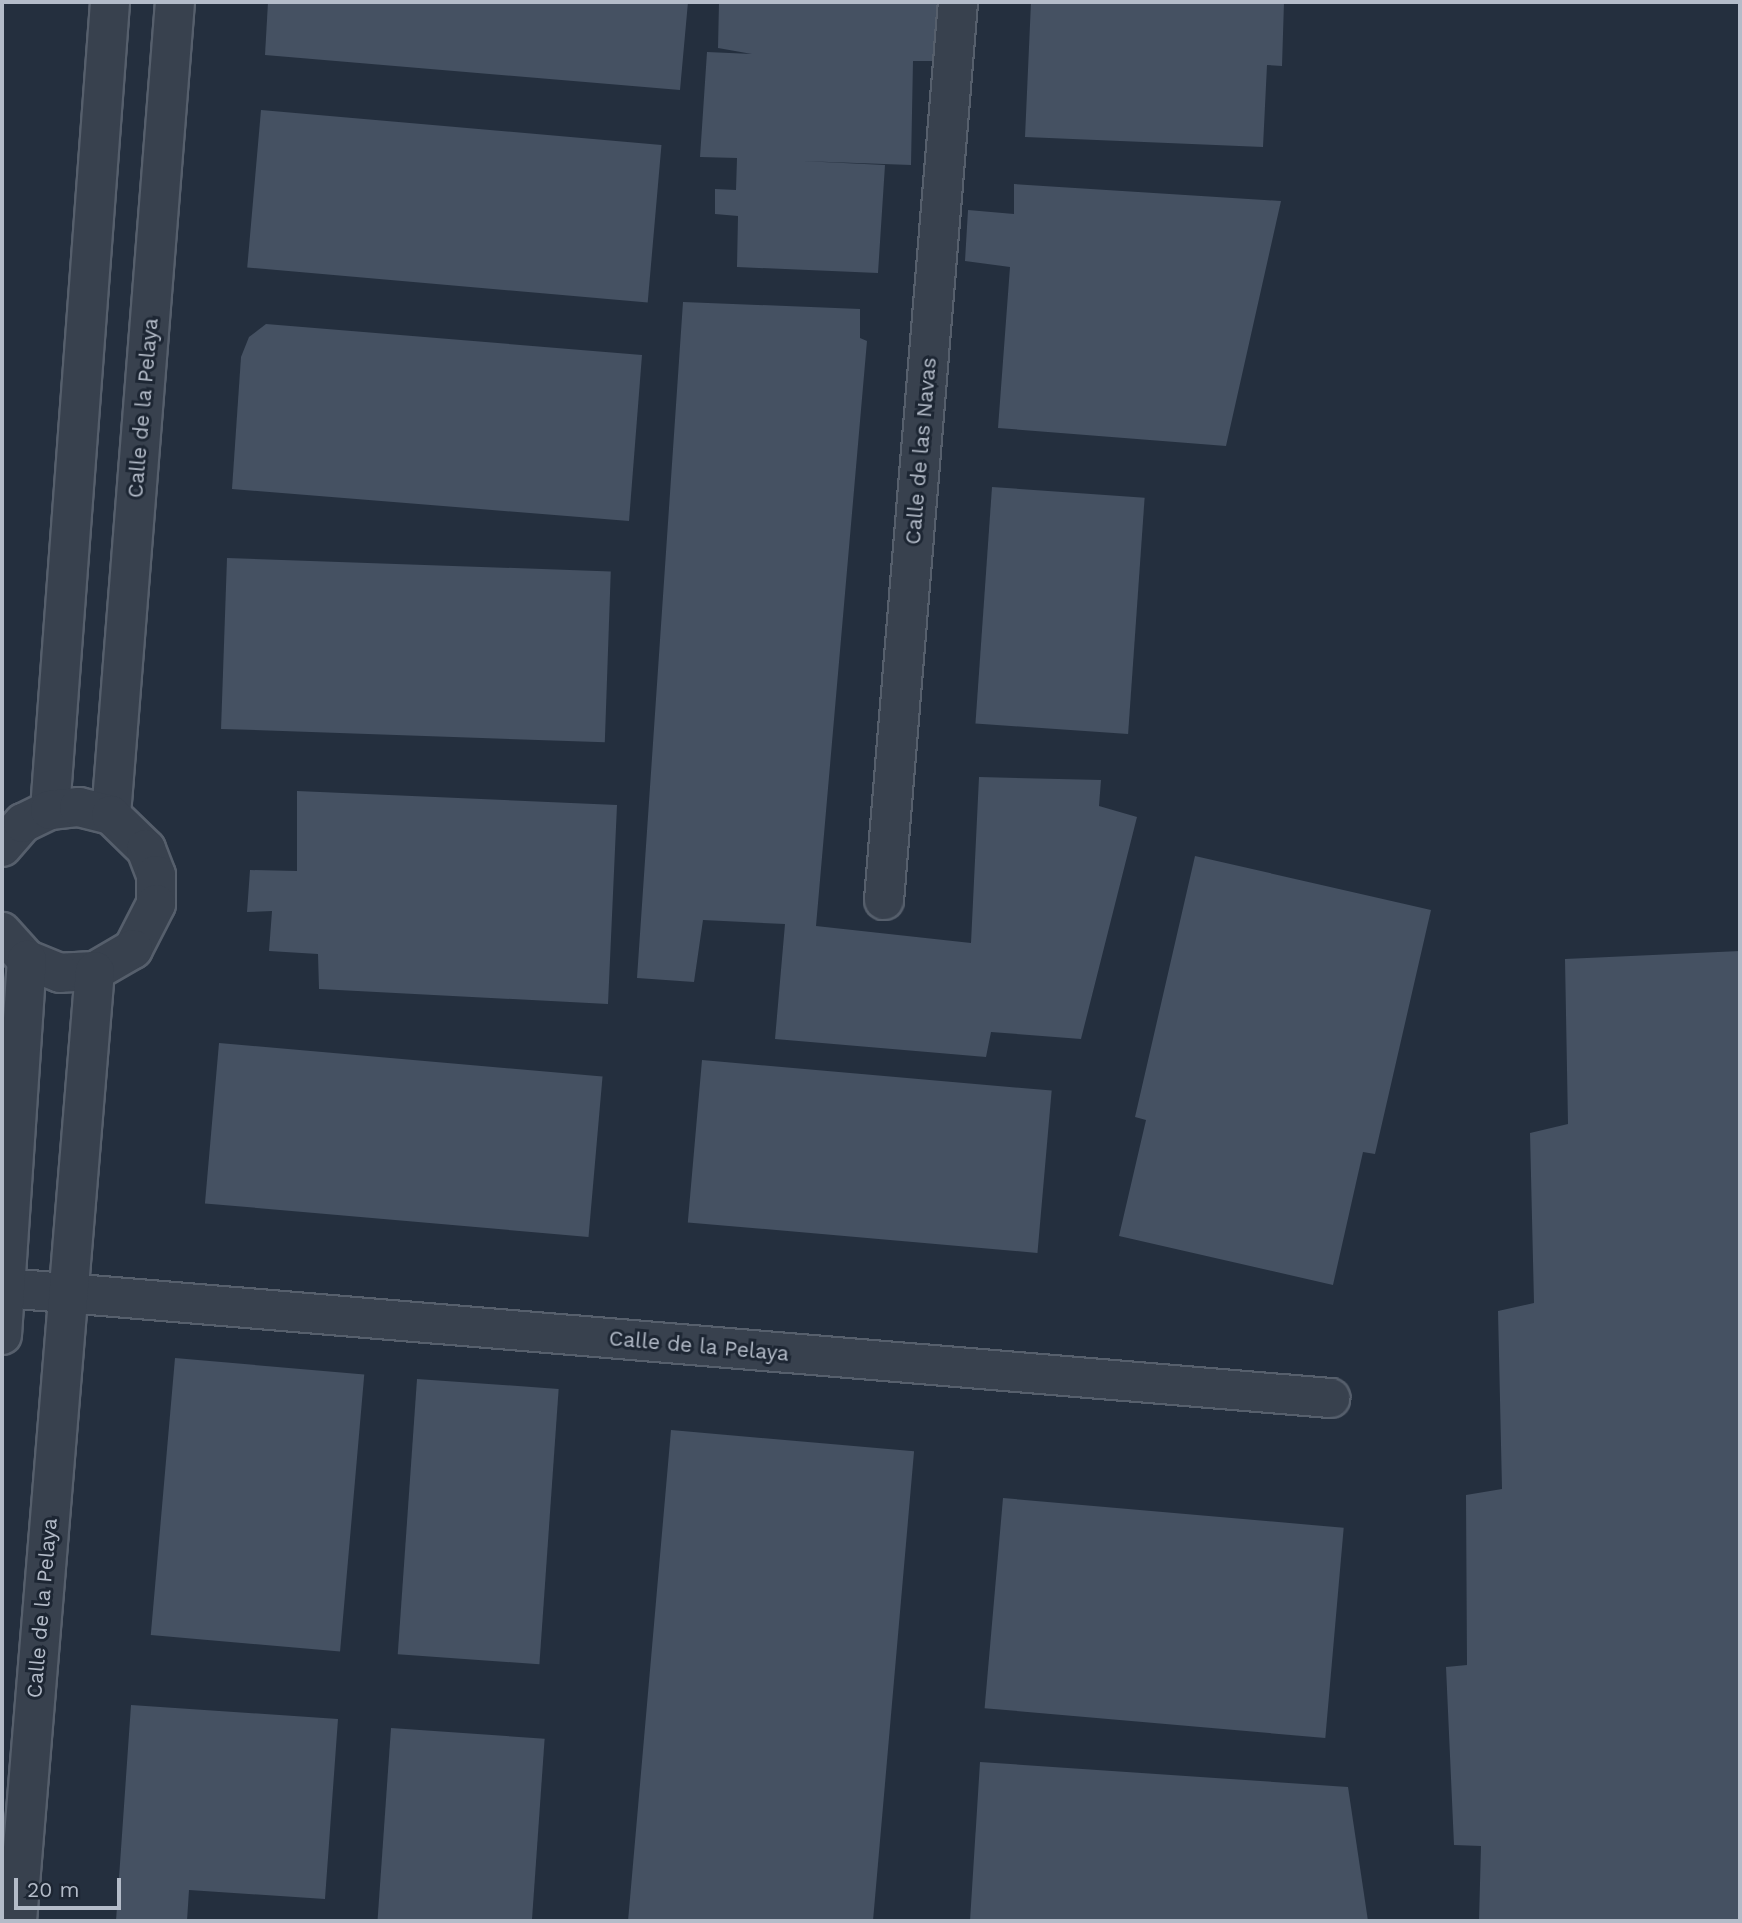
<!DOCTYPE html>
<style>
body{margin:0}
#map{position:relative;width:1742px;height:1923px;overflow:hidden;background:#242f3e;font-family:"Work Sans",sans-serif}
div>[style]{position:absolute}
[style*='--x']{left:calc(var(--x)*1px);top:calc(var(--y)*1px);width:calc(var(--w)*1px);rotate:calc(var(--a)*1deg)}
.building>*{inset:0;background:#455162;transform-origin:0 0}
.roads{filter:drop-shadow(2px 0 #565f6c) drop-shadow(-2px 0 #565f6c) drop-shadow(0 2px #565f6c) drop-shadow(0 -2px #565f6c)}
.minor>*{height:38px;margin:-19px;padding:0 19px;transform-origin:19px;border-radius:19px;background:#38414e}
span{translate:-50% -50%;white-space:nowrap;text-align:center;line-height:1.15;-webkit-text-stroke:6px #1d2633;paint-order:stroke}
.street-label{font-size:21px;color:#b4bcc9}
.frame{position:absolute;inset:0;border:4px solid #b4bcc9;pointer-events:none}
.scale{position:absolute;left:14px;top:1878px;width:107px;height:32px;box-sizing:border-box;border:4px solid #b4bcc9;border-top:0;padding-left:9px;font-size:21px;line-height:24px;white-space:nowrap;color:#b4bcc9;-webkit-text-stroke:5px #1d2633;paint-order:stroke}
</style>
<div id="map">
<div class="building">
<div style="clip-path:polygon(268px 2px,688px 2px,680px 90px,265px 55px)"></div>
<div style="clip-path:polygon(719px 2px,938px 2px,935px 61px,913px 61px,911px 165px,802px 161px,885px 165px,878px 273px,737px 267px,738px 216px,715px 214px,715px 189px,736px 190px,737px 158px,700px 157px,707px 52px,752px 54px,718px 48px)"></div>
<div style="clip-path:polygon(1031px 2px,1284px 2px,1282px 66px,1267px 65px,1263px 147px,1025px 137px)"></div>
<div style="left:261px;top:110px;width:402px;height:158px;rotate:5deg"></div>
<div style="clip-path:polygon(1014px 184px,1281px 201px,1226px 446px,998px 428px,1010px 267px,965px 261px,968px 210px,1014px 214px)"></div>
<div style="clip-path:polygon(683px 302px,860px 309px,860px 338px,867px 341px,816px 926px,971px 943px,979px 777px,1101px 780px,1099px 806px,1137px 817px,1081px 1039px,991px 1032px,986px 1057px,775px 1039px,785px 924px,703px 920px,694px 982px,637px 978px)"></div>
<div style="clip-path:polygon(266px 324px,642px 355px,629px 521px,232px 489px,241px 357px,249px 337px)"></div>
<div style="left:992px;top:487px;width:153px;height:237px;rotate:4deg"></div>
<div style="left:227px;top:558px;width:384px;height:171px;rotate:2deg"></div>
<div style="clip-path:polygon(297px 791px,617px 805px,608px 1004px,319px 989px,318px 954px,269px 951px,272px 911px,247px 912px,250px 870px,297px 871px)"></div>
<div style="clip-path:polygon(1195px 856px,1431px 910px,1375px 1154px,1363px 1152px,1333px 1285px,1119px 1236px,1146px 1120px,1135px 1117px)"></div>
<div style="clip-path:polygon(1740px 951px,1740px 1921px,1479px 1921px,1481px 1846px,1454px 1845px,1446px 1667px,1467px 1665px,1466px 1495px,1502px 1489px,1498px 1311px,1534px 1303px,1530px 1133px,1568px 1124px,1565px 959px)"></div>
<div style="left:219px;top:1043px;width:385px;height:161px;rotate:5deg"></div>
<div style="left:702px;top:1060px;width:351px;height:163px;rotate:5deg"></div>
<div style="left:175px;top:1358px;width:190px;height:278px;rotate:5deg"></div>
<div style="left:417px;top:1379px;width:142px;height:276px;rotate:4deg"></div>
<div style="left:671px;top:1430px;width:244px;height:493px;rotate:5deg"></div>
<div style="left:1003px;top:1498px;width:342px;height:211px;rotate:5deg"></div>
<div style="clip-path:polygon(131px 1705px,338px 1719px,325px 1899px,189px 1890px,187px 1921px,116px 1921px)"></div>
<div style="left:391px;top:1728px;width:154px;height:194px;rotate:4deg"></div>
<div style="clip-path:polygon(980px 1762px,1348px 1787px,1368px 1921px,970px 1921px)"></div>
</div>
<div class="roads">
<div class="minor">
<div style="--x:50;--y:810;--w:810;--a:-85.75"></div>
<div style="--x:111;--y:815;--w:816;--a:-85.5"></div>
<div style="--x:2;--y:847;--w:32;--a:-49"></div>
<div style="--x:23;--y:823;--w:30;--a:-26"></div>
<div style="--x:50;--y:810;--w:29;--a:-6"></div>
<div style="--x:79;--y:807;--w:33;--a:14"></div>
<div style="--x:111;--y:815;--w:49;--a:44.2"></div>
<div style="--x:146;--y:849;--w:28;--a:69"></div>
<div style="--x:156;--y:875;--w:29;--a:90"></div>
<div style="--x:156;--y:904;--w:51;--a:117.1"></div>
<div style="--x:133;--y:949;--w:44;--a:149.9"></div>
<div style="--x:95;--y:971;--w:35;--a:177"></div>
<div style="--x:60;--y:973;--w:35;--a:-158"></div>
<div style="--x:27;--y:960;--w:38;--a:-132"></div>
<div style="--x:884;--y:900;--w:901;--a:-85.29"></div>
<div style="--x:6;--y:1288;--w:1329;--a:4.75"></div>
<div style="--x:2;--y:1335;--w:376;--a:-86.2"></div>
<div style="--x:17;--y:1921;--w:953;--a:-85.31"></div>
</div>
</div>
<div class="street-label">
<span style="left:143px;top:408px;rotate:-85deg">Calle de la Pelaya</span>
<span style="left:921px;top:451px;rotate:-85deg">Calle de las Navas</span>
<span style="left:699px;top:1346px;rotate:5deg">Calle de la Pelaya</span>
<span style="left:42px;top:1608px;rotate:-85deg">Calle de la Pelaya</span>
</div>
<div class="frame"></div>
<div class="scale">20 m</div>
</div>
